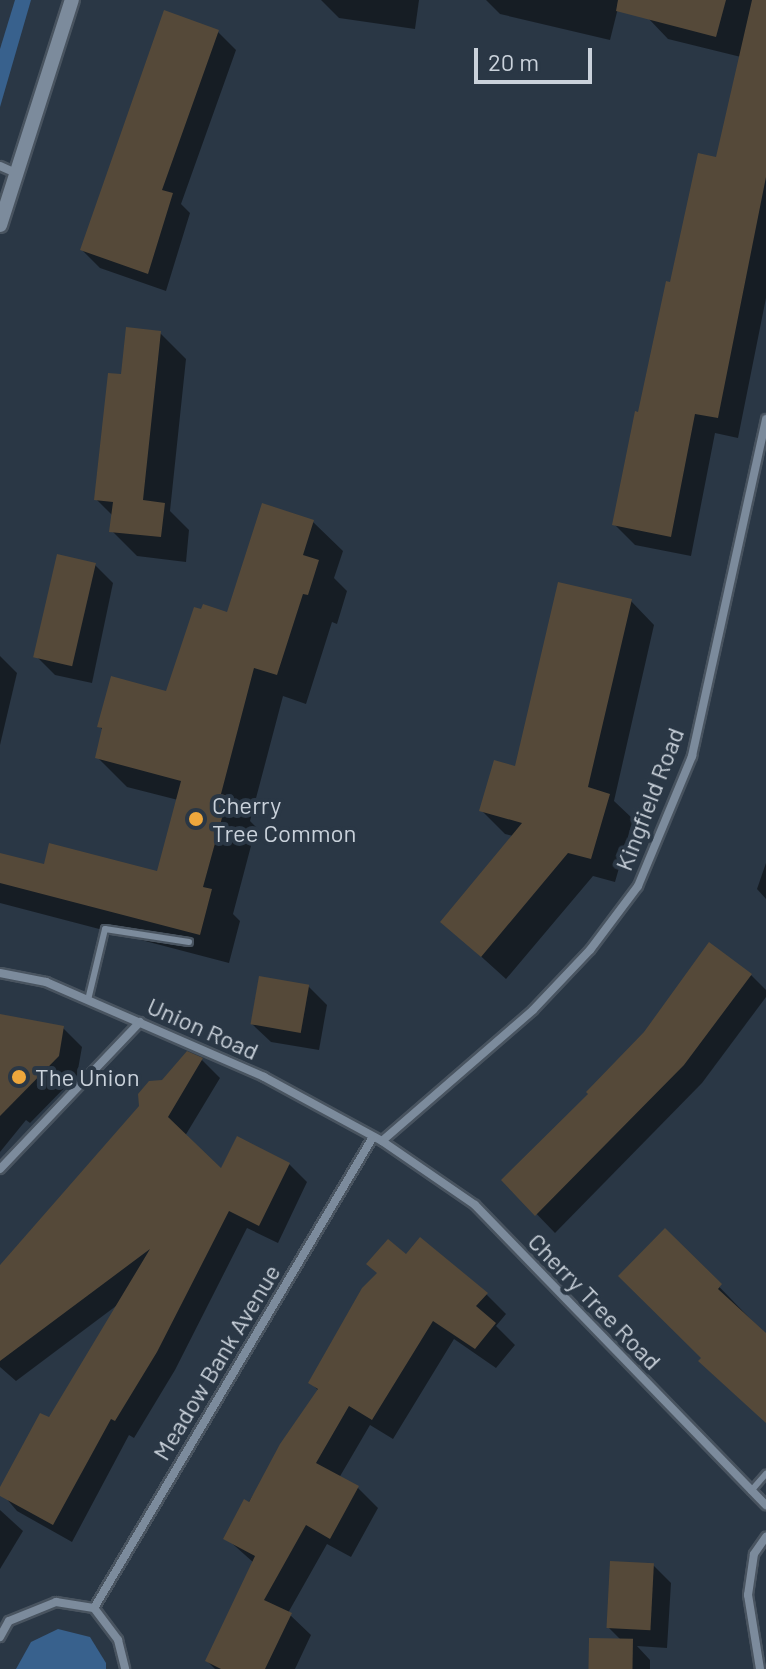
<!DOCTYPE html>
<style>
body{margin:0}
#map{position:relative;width:766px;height:1669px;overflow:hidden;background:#2a3745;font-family:Barlow,sans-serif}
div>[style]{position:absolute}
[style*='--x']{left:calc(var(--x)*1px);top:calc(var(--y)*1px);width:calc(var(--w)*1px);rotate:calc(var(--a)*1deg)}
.green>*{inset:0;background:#38618d}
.shadow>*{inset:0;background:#0007}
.building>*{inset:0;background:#554939;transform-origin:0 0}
.roads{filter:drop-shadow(2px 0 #495460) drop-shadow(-2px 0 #495460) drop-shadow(0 2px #495460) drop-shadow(0 -2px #495460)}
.service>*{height:6px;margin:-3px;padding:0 3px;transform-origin:3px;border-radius:3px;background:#7c8b9c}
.minor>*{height:8px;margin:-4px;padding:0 4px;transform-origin:4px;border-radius:4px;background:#7c8b9c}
.tertiary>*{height:14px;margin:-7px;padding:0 7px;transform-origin:7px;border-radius:7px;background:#7c8b9c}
.dots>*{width:22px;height:22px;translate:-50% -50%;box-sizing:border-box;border:4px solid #2a3745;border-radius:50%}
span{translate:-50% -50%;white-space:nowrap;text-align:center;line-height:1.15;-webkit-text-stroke:8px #2a3745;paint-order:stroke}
.street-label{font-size:24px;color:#cad2db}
.poi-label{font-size:24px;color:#cad2db}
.left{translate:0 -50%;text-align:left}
.scale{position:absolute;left:474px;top:48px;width:118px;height:36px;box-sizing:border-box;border:4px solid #cad2db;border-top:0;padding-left:10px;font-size:24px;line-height:28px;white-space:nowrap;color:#cad2db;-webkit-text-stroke:6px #2a3745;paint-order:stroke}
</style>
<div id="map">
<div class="green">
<div style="clip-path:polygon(15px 0,31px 0,0 107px,0 49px)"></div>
<div style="clip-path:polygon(58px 1629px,90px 1637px,106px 1663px,106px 1669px,16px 1669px,31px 1642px)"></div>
</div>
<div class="shadow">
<div style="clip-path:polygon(321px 0,419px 0,415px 29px,339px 18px)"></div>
<div style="clip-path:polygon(486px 0,620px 0,610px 40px,500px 14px)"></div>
<div style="clip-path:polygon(652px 0,766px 0,766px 298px,738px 438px,715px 433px,691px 556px,635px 545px,614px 524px,672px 284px,718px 160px,741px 57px,668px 39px,648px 18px)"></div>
<div style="clip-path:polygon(218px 32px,236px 50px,181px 204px,190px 213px,166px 291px,100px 268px,82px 250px)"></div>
<div style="clip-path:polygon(160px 333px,186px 359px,170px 511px,189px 530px,186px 562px,137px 556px,112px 531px,113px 516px,96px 499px,122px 377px)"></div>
<div style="clip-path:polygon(313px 522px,343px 551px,334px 578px,347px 591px,337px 624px,332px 622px,306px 704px,283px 696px,250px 821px,256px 827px,233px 914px,240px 921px,229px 963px,0 903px,0 855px,45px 866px,159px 874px,178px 800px,127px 787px,97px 757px,104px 731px,99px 726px,168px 694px,228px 614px)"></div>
<div style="clip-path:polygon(95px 565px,113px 583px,92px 683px,55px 675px,37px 657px)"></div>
<div style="clip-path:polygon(631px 601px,654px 625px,614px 801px,633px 819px,615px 882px,593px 876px,506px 979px,443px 922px,513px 836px,505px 834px,481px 810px,517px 769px)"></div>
<div style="clip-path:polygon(0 656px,17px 673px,0 745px)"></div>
<div style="clip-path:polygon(766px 863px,766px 899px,757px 889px)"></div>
<div style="clip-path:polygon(751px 975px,766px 990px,766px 997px,702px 1083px,555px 1233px,504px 1180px,591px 1094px)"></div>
<div style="clip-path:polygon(308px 986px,327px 1005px,319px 1050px,271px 1042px,252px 1024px)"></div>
<div style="clip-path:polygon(0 1015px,63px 1028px,82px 1047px,77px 1075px,30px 1123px,26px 1120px,0 1152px)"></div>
<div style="clip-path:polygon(202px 1060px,220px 1078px,185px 1136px,221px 1171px,289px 1164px,307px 1182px,278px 1243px,247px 1228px,175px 1370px,134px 1438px,129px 1435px,72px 1542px,17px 1511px,0 1491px,49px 1420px,120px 1303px,16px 1381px,0 1367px,0 1268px,163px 1082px)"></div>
<div style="clip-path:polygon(665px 1231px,766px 1335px,766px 1422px,703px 1358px)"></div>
<div style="clip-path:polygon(407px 1256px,486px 1294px,506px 1314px,496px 1326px,515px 1345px,496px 1368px,454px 1339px,393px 1439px,370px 1425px,339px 1478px,358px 1488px,378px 1508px,351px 1557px,327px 1544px,288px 1613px,311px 1635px,295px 1669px,215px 1669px,207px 1661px,254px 1563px,226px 1538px,319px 1391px,310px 1382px)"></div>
<div style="clip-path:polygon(0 1510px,23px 1531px,0 1569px)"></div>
<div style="clip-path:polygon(653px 1565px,671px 1583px,667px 1648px,637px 1646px,650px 1660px,650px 1669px,590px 1669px,622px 1641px,608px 1627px)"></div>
</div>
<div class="building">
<div style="clip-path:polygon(618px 0,726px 0,716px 37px,616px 11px)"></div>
<div style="clip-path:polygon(752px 0,766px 0,766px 177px,718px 418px,695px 414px,671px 537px,612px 525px,635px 411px,638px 412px,666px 281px,670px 282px,698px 153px,716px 157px)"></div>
<div style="clip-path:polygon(164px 10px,219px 30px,162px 190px,173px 193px,148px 274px,80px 250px)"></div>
<div style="clip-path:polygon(126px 327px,161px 331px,143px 500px,165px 503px,161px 537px,109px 532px,113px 502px,94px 500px,108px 373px,121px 374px)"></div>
<div style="clip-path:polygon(262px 503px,314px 520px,303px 555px,319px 560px,308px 595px,303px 594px,277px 675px,254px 668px,221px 794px,228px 796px,203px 887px,212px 889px,200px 935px,0 883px,0 853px,44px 864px,49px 843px,157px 871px,181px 781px,95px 758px,102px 728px,97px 727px,111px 676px,166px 691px,194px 607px,201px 609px,203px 604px,227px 612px)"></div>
<div style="left:57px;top:554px;width:40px;height:106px;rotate:13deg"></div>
<div style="clip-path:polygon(558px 582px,632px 599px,588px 787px,610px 794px,591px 859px,568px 853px,481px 957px,440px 922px,522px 823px,479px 811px,494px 760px,515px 766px)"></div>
<div style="clip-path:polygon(709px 942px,752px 974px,684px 1065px,535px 1216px,501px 1180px,588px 1094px,586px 1092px,644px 1032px)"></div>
<div style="left:259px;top:976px;width:51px;height:49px;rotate:10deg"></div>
<div style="clip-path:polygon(0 1014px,64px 1026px,59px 1056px,0 1116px)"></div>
<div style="clip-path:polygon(187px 1051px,203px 1058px,168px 1117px,221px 1168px,237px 1136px,290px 1163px,259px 1226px,229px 1211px,157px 1352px,115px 1421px,111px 1419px,53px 1525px,0 1496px,0 1487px,40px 1413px,49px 1417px,150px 1249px,0 1361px,0 1265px,139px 1106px,138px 1094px,149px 1081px,162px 1080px)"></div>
<div style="clip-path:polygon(665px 1228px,722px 1284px,718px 1289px,766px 1333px,766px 1423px,698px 1361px,701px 1358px,618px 1276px)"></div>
<div style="clip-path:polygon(420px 1237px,488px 1293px,476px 1306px,496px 1323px,475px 1349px,433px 1321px,372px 1420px,349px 1406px,316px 1463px,359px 1486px,330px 1539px,306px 1525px,264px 1600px,292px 1613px,265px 1669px,221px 1669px,205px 1661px,255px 1556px,223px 1539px,244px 1499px,249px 1502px,280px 1444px,318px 1389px,308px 1383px,362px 1288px,377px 1273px,366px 1264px,388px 1239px,406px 1254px)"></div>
<div style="left:610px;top:1561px;width:44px;height:67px;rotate:3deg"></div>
<div style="left:589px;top:1638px;width:44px;height:31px;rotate:1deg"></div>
</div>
<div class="roads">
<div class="service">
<div style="--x:88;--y:1000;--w:73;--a:-76.5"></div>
<div style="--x:105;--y:929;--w:85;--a:8.8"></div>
<div style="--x:751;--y:1491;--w:23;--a:-49"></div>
</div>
<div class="minor">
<div style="--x:0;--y:166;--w:17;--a:24"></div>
<div style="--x:0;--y:973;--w:47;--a:11.1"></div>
<div style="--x:46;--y:982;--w:238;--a:23.5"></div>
<div style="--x:264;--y:1077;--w:134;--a:28.5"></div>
<div style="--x:382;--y:1141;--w:113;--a:34.5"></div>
<div style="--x:475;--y:1205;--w:418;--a:45.9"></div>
<div style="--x:382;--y:1141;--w:200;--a:-40.9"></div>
<div style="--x:533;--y:1010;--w:83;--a:-46.5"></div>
<div style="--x:590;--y:950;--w:80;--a:-53.1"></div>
<div style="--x:638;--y:886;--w:141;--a:-67.4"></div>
<div style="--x:692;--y:756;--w:345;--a:-77.6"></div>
<div style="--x:0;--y:1169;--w:203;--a:-46.4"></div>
<div style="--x:94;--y:1608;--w:547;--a:-59.36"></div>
<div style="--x:0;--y:1637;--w:18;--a:-61"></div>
<div style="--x:9;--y:1621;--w:51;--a:-22"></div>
<div style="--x:56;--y:1602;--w:38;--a:9"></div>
<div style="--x:94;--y:1608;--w:40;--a:53"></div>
<div style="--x:118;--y:1640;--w:30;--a:76"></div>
<div style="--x:760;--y:1669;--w:75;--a:-99.2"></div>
<div style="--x:748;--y:1595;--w:41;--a:-81.7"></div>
<div style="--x:754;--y:1554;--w:21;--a:-55"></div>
</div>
<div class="tertiary">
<div style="--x:0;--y:225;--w:236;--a:-72.3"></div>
</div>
</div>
<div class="dots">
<div style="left:196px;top:819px;background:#eea73c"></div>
<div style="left:19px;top:1077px;background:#eea73c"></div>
</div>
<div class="street-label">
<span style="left:649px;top:799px;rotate:-69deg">Kingfield Road</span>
<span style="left:203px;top:1028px;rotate:24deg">Union Road</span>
<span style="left:595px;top:1301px;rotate:46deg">Cherry Tree Road</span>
<span style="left:216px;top:1362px;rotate:-59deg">Meadow Bank Avenue</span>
</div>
<div class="poi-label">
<span class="left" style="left:212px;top:819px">Cherry<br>Tree Common</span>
<span class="left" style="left:35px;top:1077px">The Union</span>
</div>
<div class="scale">20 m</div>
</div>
